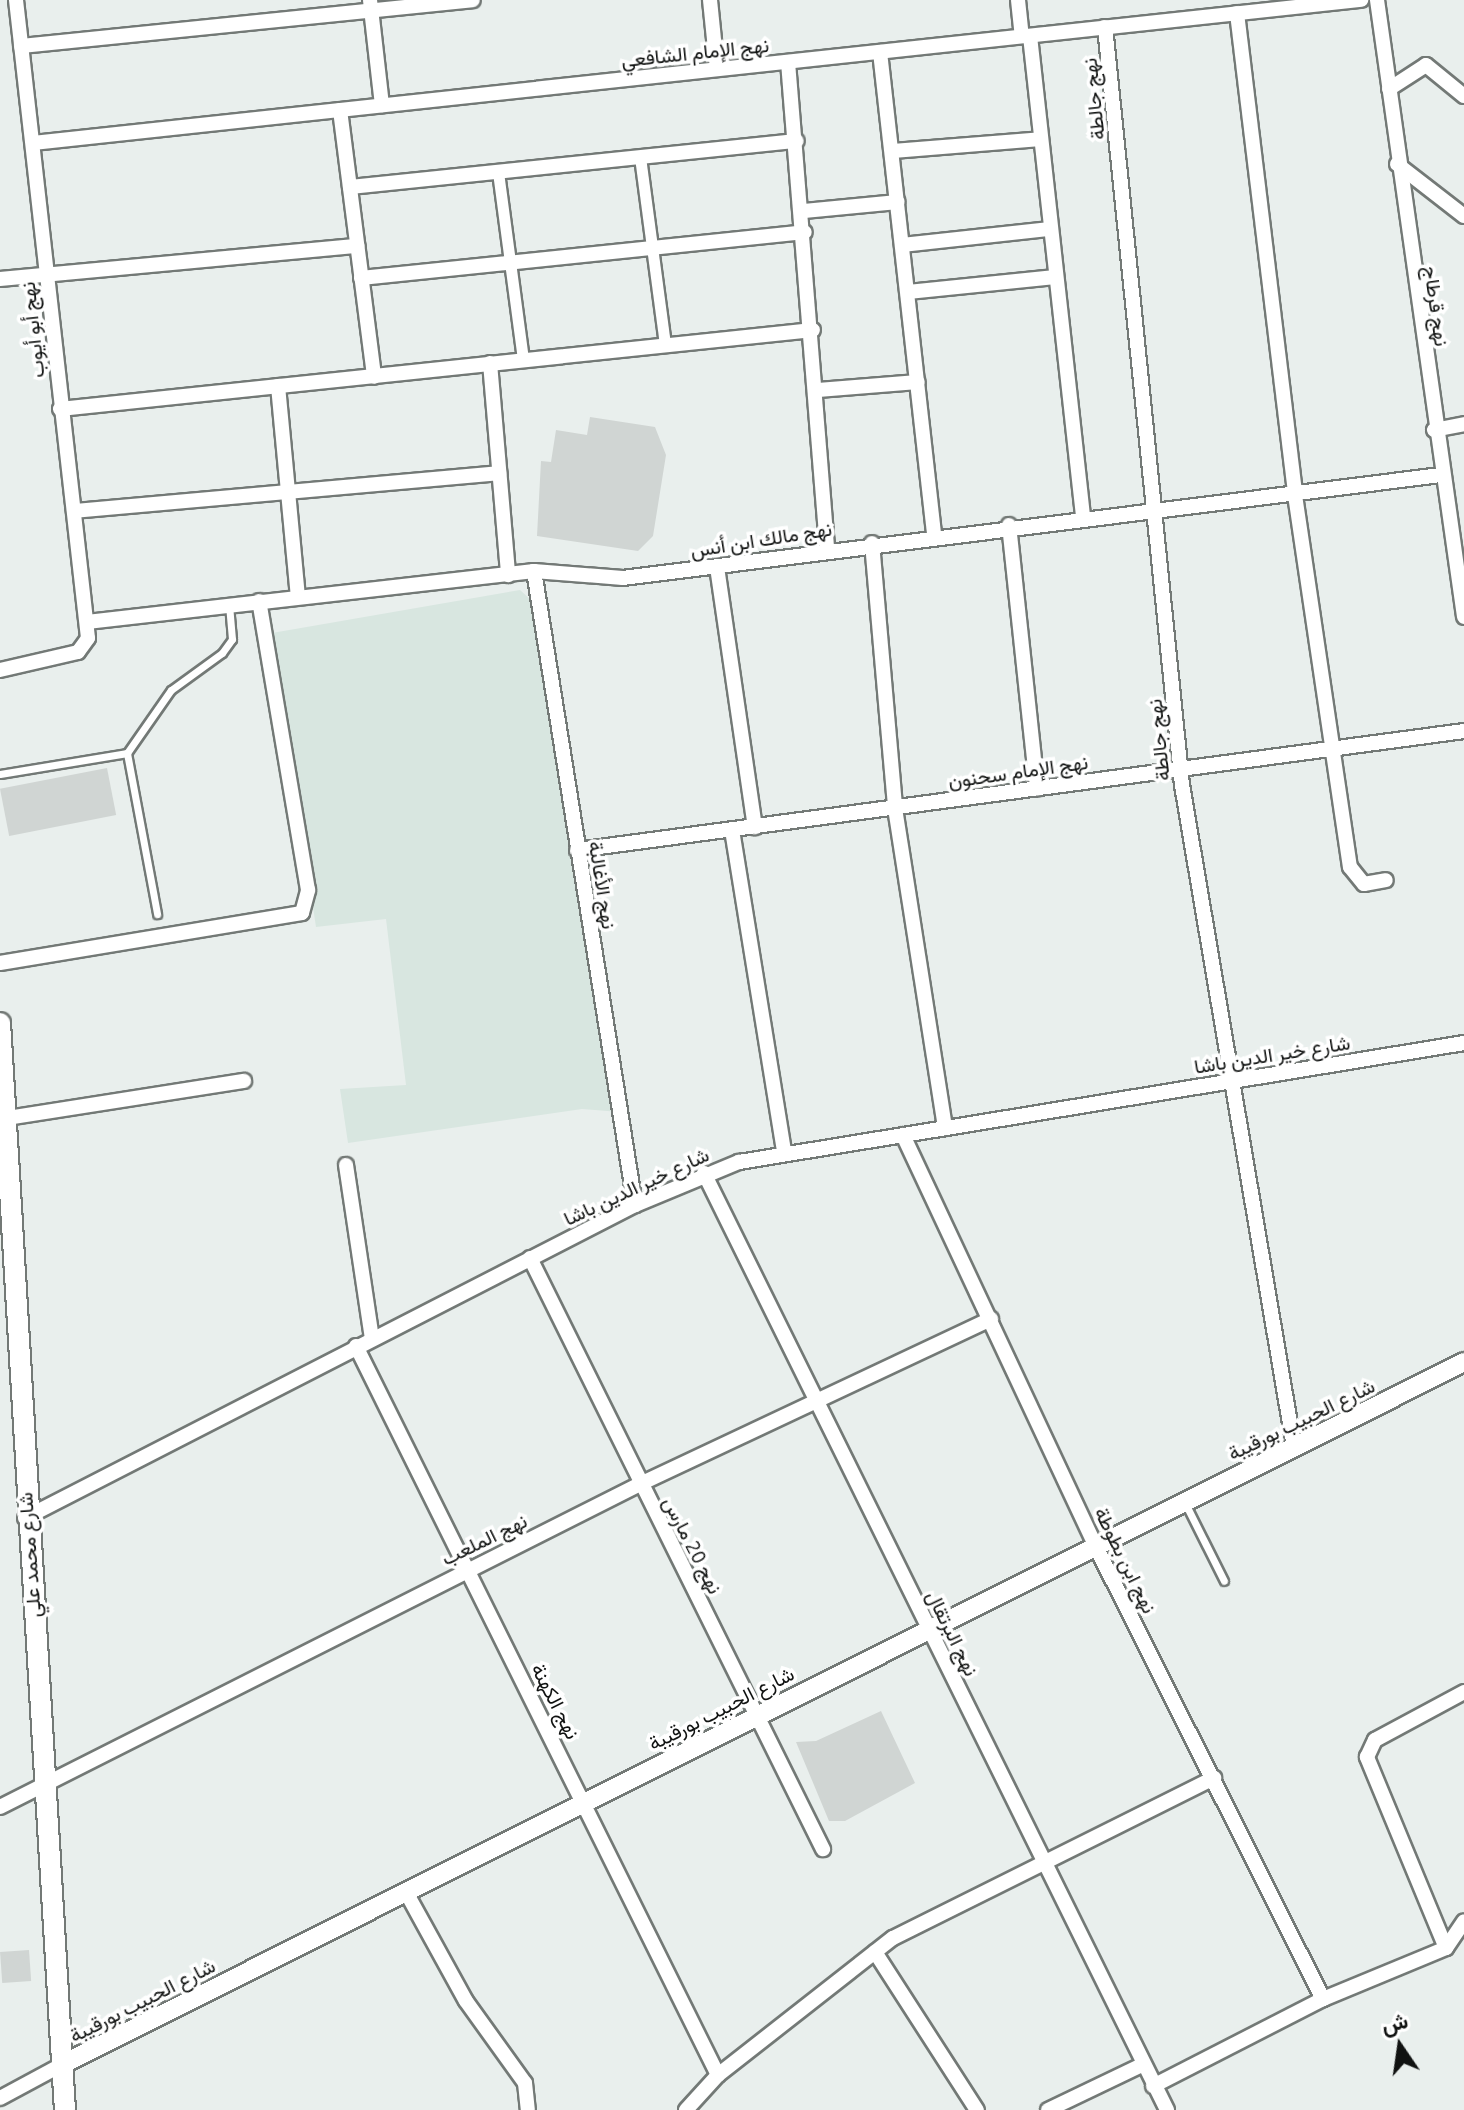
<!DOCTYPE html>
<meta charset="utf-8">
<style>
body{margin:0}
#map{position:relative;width:1464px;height:2110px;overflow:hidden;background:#e9efed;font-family:Ubuntu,Vazirmatn,sans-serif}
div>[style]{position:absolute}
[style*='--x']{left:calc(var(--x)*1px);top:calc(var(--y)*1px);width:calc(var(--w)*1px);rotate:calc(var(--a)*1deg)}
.built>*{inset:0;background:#d8e6e0}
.building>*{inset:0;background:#d0d5d3;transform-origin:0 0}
.roads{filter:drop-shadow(2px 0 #737976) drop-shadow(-2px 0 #737976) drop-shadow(0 2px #737976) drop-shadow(0 -2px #737976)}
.service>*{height:7px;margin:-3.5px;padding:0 3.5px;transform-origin:3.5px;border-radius:3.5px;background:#fff}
.pedestrian>*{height:11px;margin:-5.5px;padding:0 5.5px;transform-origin:5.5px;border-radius:5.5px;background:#fff}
.minor>*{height:14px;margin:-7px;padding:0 7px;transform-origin:7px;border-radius:7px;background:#fff}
.tertiary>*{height:18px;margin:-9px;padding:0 9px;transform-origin:9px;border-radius:9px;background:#fff}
.secondary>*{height:20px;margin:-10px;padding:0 10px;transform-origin:10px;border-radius:10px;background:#fff}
span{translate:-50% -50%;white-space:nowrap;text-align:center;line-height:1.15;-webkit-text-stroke:7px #fff;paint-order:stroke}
.street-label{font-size:20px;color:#101211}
.north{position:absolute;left:1360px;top:2006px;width:80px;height:80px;-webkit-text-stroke:6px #fff;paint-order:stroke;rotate:347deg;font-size:22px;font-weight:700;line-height:32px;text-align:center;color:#101211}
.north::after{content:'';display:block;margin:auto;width:28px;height:36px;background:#101211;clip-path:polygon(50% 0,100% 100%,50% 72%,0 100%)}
</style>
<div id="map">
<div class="built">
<div style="clip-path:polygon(520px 590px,532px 601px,620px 1112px,582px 1109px,348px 1143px,340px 1089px,406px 1085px,386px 919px,316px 927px,272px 633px)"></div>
</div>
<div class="building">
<div style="clip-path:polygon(590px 417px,655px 427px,666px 455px,653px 536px,638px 551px,537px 536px,541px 461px,551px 462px,556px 430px,587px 435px)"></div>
<div style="left:107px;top:768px;width:48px;height:109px;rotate:79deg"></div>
<div style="clip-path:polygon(881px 1711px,915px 1783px,845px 1821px,829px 1821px,796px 1742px,816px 1741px)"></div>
<div style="left:29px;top:1950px;width:31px;height:29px;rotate:86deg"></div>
</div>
<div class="roads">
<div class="service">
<div style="--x:127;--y:753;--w:164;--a:79.4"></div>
<div style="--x:0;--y:774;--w:129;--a:-9.4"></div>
<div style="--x:127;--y:753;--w:77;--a:-55.1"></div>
<div style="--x:171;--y:690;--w:63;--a:-36"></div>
<div style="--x:222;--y:653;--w:17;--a:-54"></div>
<div style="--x:232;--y:639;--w:32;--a:-95"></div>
<div style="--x:1185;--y:1503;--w:87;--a:63.4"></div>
</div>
<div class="pedestrian">
<div style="--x:640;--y:157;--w:189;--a:82.4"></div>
<div style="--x:498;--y:172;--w:190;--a:82.4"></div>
</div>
<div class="minor">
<div style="--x:370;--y:0;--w:106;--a:83.5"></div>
<div style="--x:710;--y:0;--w:69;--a:84.2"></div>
<div style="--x:1018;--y:0;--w:36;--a:84"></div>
<div style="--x:1377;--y:0;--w:623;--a:81.97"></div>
<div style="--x:1237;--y:13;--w:485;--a:83.1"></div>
<div style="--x:1295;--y:495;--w:376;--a:81.6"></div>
<div style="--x:1350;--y:867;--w:22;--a:51"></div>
<div style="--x:1364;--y:884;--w:22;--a:-10"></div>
<div style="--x:1105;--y:27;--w:762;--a:84.2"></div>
<div style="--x:1182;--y:785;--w:671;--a:80.4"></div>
<div style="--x:1030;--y:36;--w:484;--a:83.7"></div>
<div style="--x:21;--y:46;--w:454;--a:-5.8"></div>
<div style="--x:880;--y:52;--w:486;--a:83.6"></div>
<div style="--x:788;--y:62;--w:489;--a:85.4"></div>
<div style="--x:1389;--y:89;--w:44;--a:-33"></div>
<div style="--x:1426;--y:65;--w:49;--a:39.2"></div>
<div style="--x:340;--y:110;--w:269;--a:82.7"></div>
<div style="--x:33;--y:143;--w:1336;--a:-6.15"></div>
<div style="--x:893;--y:151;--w:148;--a:-4.6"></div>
<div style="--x:1397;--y:164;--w:85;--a:37.8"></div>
<div style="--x:350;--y:187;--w:449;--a:-5.9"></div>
<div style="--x:804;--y:211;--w:94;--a:-5.5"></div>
<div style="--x:902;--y:245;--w:149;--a:-6.2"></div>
<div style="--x:361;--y:278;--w:446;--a:-5.9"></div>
<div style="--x:0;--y:279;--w:359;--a:-5.3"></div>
<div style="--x:908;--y:292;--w:148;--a:-5.8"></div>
<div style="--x:490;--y:363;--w:213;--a:85.1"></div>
<div style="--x:278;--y:386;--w:211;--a:84.6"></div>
<div style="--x:818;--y:390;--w:100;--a:-4.6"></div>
<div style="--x:60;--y:409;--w:757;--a:-5.99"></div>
<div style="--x:1434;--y:430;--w:31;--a:-11"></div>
<div style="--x:74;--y:511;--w:427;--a:-5.1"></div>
<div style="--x:1009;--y:525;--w:265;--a:83.9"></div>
<div style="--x:872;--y:543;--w:266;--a:85"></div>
<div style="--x:895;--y:808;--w:324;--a:81.1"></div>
<div style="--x:717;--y:567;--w:263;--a:81.7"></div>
<div style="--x:534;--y:571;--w:642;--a:80.95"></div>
<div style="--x:87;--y:622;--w:450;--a:-6.5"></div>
<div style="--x:534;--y:571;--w:89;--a:4.5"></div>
<div style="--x:623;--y:578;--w:824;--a:-7.18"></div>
<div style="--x:0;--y:670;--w:80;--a:-13"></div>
<div style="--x:78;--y:652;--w:17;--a:-54"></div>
<div style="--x:88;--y:638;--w:642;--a:-96.44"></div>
<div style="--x:732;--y:830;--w:325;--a:80.8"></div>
<div style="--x:577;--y:850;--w:895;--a:-7.64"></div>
<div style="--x:0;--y:963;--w:306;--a:-9.4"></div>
<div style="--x:302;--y:913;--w:24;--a:-75"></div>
<div style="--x:308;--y:890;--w:293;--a:-99.6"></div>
<div style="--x:7;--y:1118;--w:240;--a:-8.9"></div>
<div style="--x:903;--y:1135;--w:453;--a:64.9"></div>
<div style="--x:1095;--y:1545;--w:508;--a:63.33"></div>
<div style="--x:346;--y:1165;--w:175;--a:81.5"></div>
<div style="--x:704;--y:1173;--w:1045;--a:63.7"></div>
<div style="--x:530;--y:1258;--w:660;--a:63.63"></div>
<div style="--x:356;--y:1346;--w:814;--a:63.59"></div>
<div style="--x:25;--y:1518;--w:686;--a:-27.16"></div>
<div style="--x:635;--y:1205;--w:113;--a:-22.5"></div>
<div style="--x:739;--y:1162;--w:735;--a:-9.32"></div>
<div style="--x:0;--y:1807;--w:717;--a:-26.78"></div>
<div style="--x:640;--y:1484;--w:388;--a:-25.2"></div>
<div style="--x:406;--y:1892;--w:124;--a:61.2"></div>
<div style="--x:466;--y:2001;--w:101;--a:54.3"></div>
<div style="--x:525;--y:2083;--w:27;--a:84"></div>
<div style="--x:1446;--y:1948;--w:207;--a:-112.5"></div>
<div style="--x:1367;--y:1757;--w:19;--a:-65"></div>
<div style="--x:1375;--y:1740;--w:101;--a:-28.3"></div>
<div style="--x:875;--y:1952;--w:188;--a:57.2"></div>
<div style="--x:1153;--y:2086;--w:191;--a:-27.1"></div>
<div style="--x:1323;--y:1999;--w:133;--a:-22.5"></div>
<div style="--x:1446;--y:1948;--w:32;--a:-56"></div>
<div style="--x:0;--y:2098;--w:74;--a:-28.3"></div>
<div style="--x:686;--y:2110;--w:47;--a:-47.6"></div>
<div style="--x:718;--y:2075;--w:222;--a:-38.1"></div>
<div style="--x:893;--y:1938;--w:359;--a:-26.5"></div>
<div style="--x:1048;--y:2110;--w:104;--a:-25.6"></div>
</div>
<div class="tertiary">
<div style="--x:65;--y:2063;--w:1565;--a:-26.61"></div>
</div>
<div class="secondary">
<div style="--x:0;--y:1023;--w:1089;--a:86.58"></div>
</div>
</div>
<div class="street-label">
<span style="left:695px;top:52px;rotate:-6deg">نهج الإمام الشافعي</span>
<span style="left:1093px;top:99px;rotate:-96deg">نهج جالطة</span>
<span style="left:1437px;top:306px;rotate:82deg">نهج قرطاج</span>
<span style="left:32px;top:330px;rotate:-96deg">نهج أبو أيوب</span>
<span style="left:761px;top:539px;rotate:-9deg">نهج مالك ابن أنس</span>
<span style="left:1158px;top:740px;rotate:-96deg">نهج جالطة</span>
<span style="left:1018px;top:771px;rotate:-8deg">نهج الإمام سحنون</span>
<span style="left:603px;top:885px;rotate:81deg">نهج الأغالبة</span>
<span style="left:1272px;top:1054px;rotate:-9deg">شارع خير الدين باشا</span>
<span style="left:636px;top:1186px;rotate:-25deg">شارع خير الدين باشا</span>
<span style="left:1301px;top:1419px;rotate:-26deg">شارع الحبيب بورقيبة</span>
<span style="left:484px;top:1539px;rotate:-26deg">نهج الملعب</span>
<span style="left:693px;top:1545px;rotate:63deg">نهج 20 مارس</span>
<span style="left:29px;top:1555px;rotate:-94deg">شارع محمد علي</span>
<span style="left:1126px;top:1560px;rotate:64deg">نهج ابن بطوطة</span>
<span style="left:953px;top:1633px;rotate:64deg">نهج البرتقال</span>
<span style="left:556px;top:1701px;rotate:63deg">نهج الكهنة</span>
<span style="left:721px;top:1708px;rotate:-27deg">شارع الحبيب بورقيبة</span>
<span style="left:142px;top:2000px;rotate:-27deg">شارع الحبيب بورقيبة</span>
</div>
<div class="north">ش</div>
</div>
